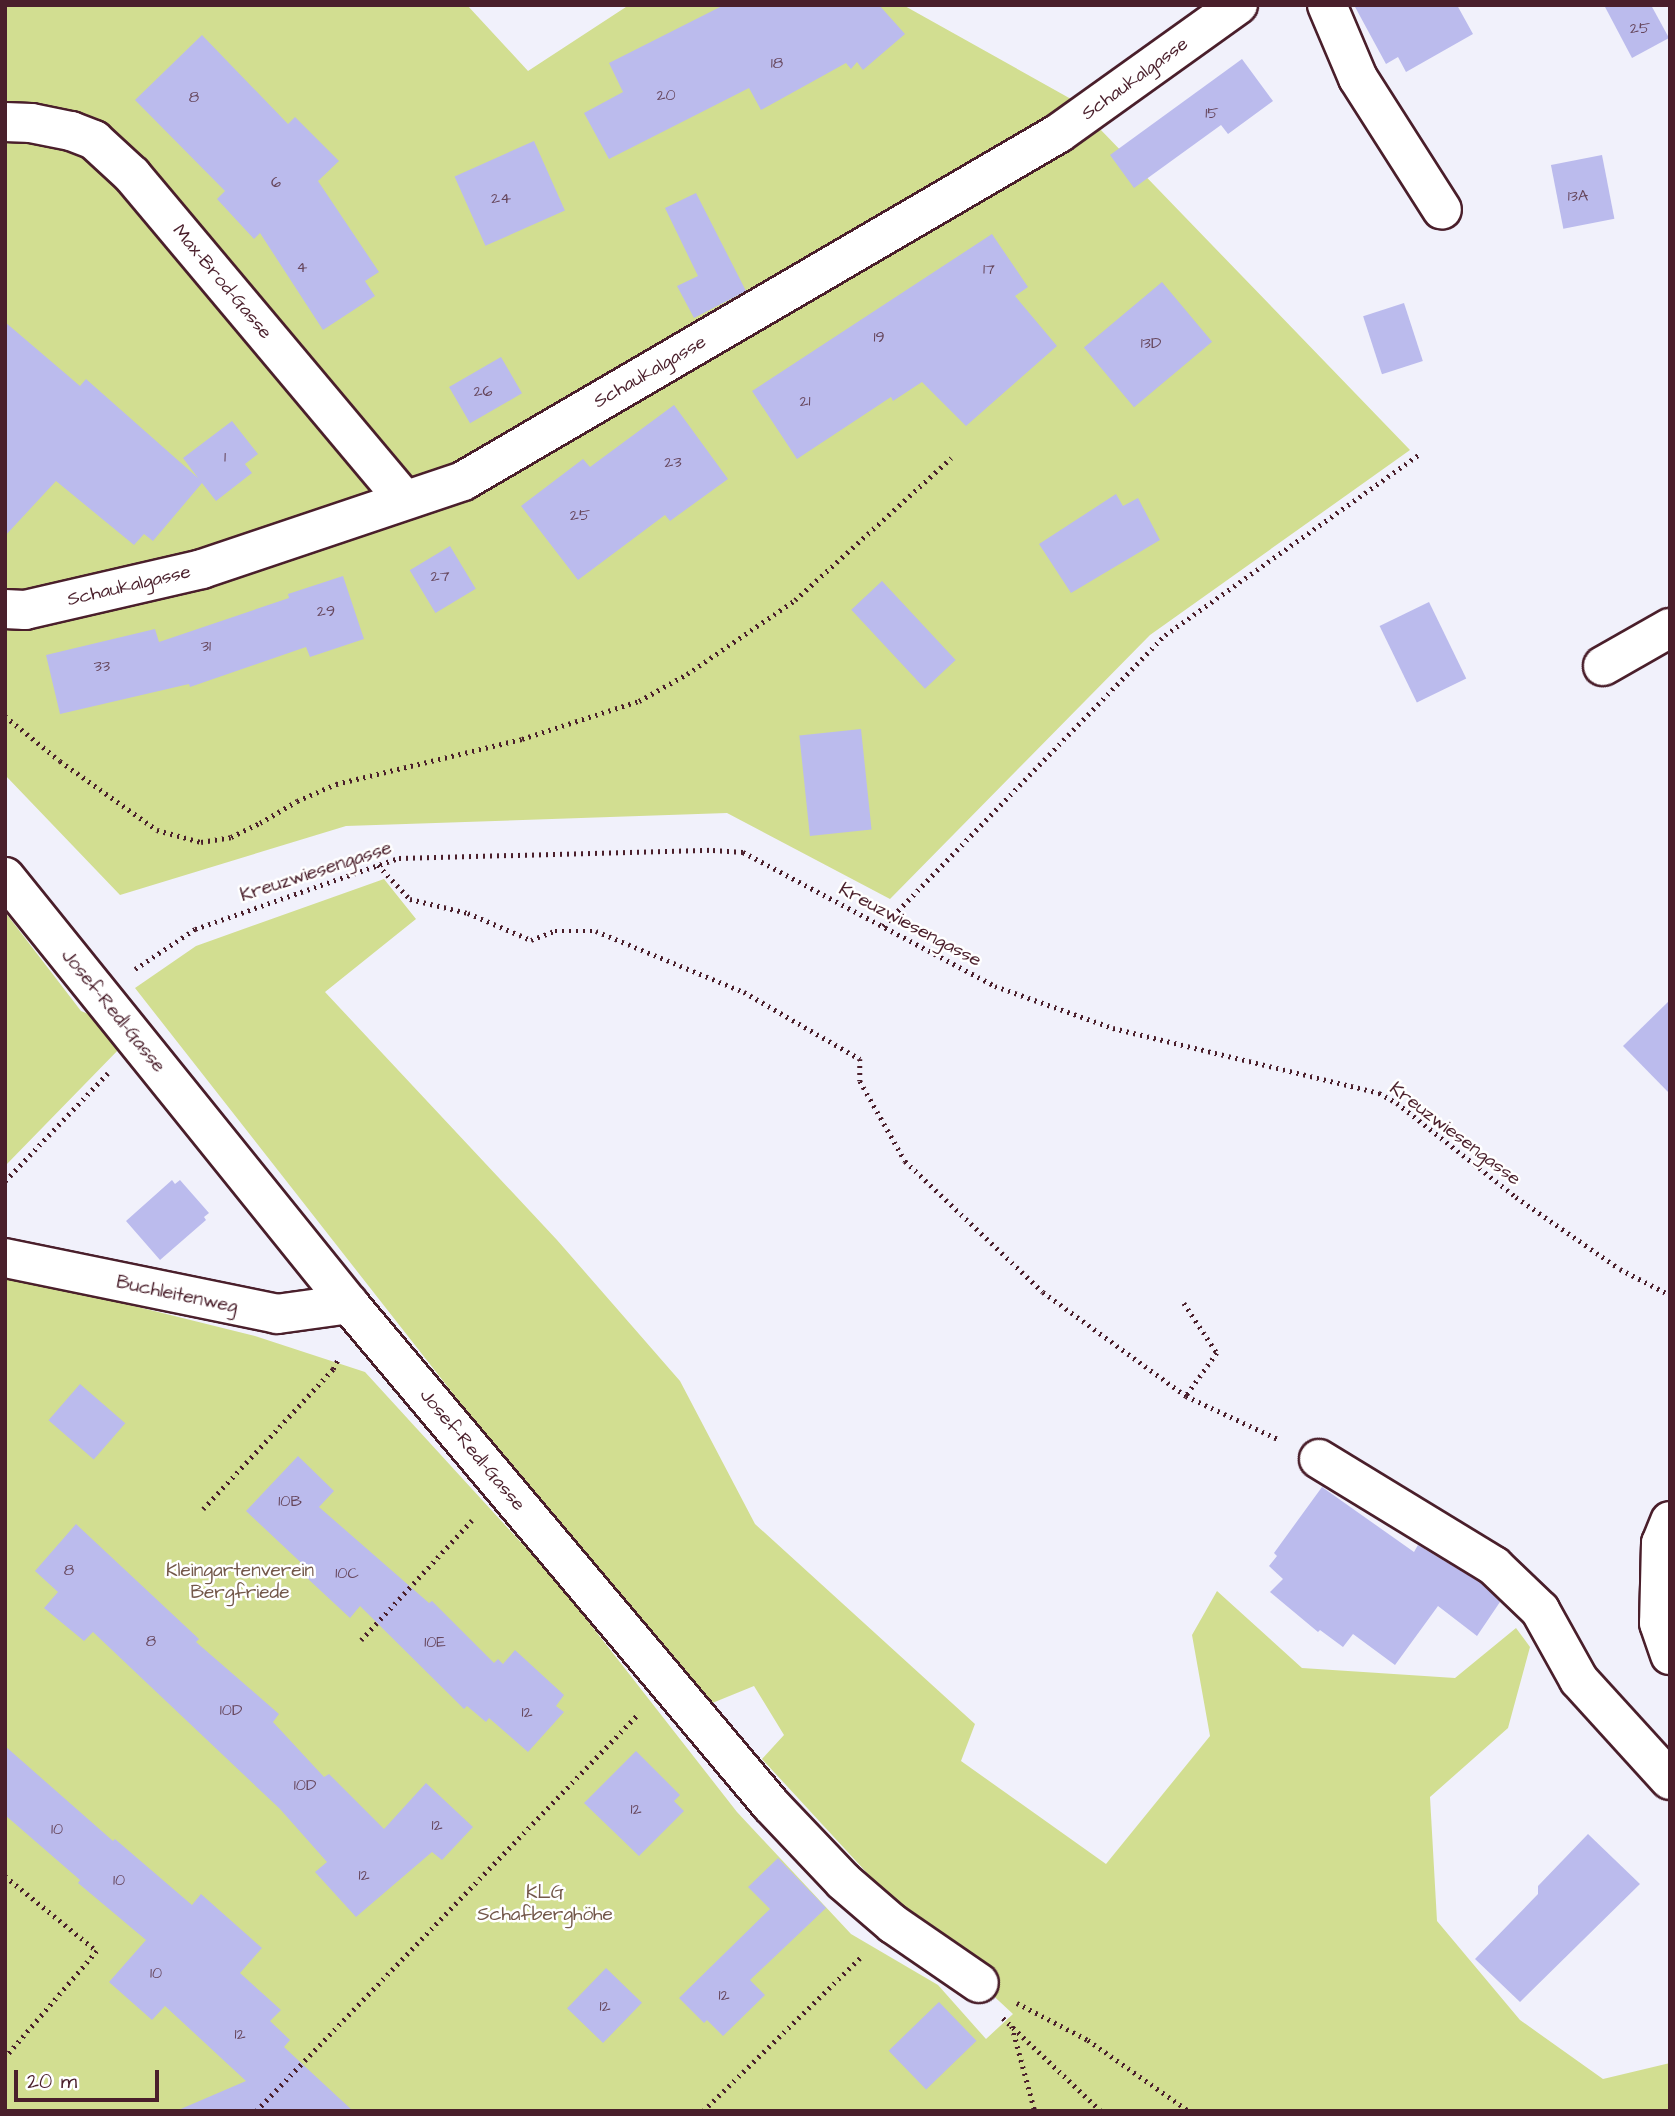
<!DOCTYPE html>
<meta charset="utf-8">
<style>
body{margin:0}
#map{position:relative;width:1675px;height:2116px;overflow:hidden;background:#f1f1fb;font-family:"Architects Daughter",sans-serif}
div>[style]{position:absolute}
[style*='--x']{left:calc(var(--x)*1px);top:calc(var(--y)*1px);width:calc(var(--w)*1px);rotate:calc(var(--a)*1deg)}
.green>*{inset:0;background:#d2de91}
.building>*{inset:0;background:#bbbbed;transform-origin:0 0}
.path>*{height:4.5px;margin-top:-2.25px;transform-origin:0;background:repeating-linear-gradient(90deg,#4a1f2b 0 2px,transparent 0 7px)}
.roads{filter:drop-shadow(2px 0 #4a1f2b) drop-shadow(-2px 0 #4a1f2b) drop-shadow(0 2px #4a1f2b) drop-shadow(0 -2px #4a1f2b)}
.minor>*{height:38px;margin:-19px;padding:0 19px;transform-origin:19px;border-radius:19px;background:#fff}
span{translate:-50% -50%;white-space:nowrap;text-align:center;line-height:1.15;-webkit-text-stroke:5px #fff;paint-order:stroke}
.number-label{font-size:16px;color:#66465c}
.number-label span{-webkit-text-stroke-width:0}
.street-label{font-size:19px;color:#4a1f2b}
.park-label{font-size:19px;color:#73584a}
.frame{position:absolute;inset:0;border:7px solid #4a1f2b;pointer-events:none}
.scale{position:absolute;left:14px;top:2070px;width:145px;height:32px;box-sizing:border-box;border:4px solid #4a1f2b;border-top:0;padding-left:9px;font-size:21px;line-height:24px;white-space:nowrap;color:#4a1f2b;-webkit-text-stroke:5px #fff;paint-order:stroke}
</style>
<div id="map">
<div class="green">
<div style="clip-path:polygon(5px 5px,467px 5px,528px 71px,629px 5px,903px 5px,1071px 99px,1410px 450px,1150px 635px,890px 899px,727px 813px,346px 826px,120px 895px,5px 775px)"></div>
<div style="clip-path:polygon(384px 879px,416px 919px,325px 992px,557px 1240px,680px 1381px,755px 1524px,975px 1724px,961px 1761px,1106px 1864px,1210px 1736px,1192px 1635px,1217px 1591px,1302px 1668px,1455px 1678px,1516px 1628px,1530px 1647px,1508px 1728px,1430px 1797px,1437px 1921px,1520px 2020px,1603px 2079px,1670px 2063px,1670px 2111px,5px 2111px,5px 1274px,255px 1336px,365px 1372px,558px 1583px,737px 1812px,851px 1934px,938px 1985px,986px 2039px,1013px 2014px,903px 1912px,762px 1759px,784px 1735px,754px 1686px,705px 1706px,643px 1636px,135px 988px,196px 946px)"></div>
<div style="clip-path:polygon(5px 912px,81px 1011px,103px 1020px,122px 1046px,5px 1166px)"></div>
</div>
<div class="building">
<div style="clip-path:polygon(724px 5px,879px 5px,905px 34px,863px 70px,857px 62px,851px 69px,846px 63px,761px 110px,749px 88px,609px 159px,584px 113px,623px 92px,609px 63px)"></div>
<div style="clip-path:polygon(1354px 5px,1457px 5px,1473px 34px,1406px 72px,1398px 57px,1386px 64px)"></div>
<div style="clip-path:polygon(1604px 5px,1651px 5px,1669px 38px,1632px 58px)"></div>
<div style="clip-path:polygon(202px 35px,288px 124px,295px 117px,339px 161px,318px 181px,379px 272px,365px 281px,375px 296px,323px 330px,260px 233px,254px 239px,217px 199px,225px 191px,135px 100px)"></div>
<div style="clip-path:polygon(1242px 59px,1273px 101px,1228px 134px,1221px 125px,1134px 188px,1110px 155px)"></div>
<div style="left:534px;top:141px;width:76px;height:87px;rotate:66deg"></div>
<div style="left:1602px;top:155px;width:65px;height:52px;rotate:79deg"></div>
<div style="clip-path:polygon(696px 193px,746px 291px,694px 318px,677px 286px,698px 276px,665px 208px)"></div>
<div style="clip-path:polygon(992px 234px,1028px 287px,1015px 296px,1057px 346px,966px 426px,922px 382px,893px 401px,891px 397px,797px 459px,752px 391px)"></div>
<div style="left:1162px;top:282px;width:78px;height:102px;rotate:50deg"></div>
<div style="left:1404px;top:303px;width:61px;height:43px;rotate:72deg"></div>
<div style="clip-path:polygon(5px 322px,80px 386px,86px 379px,198px 478px,183px 458px,232px 421px,258px 454px,245px 464px,252px 473px,216px 501px,202px 483px,153px 541px,144px 534px,134px 545px,56px 481px,5px 536px)"></div>
<div style="left:501px;top:357px;width:42px;height:60px;rotate:60deg"></div>
<div style="clip-path:polygon(674px 405px,728px 479px,670px 521px,665px 515px,578px 580px,521px 506px,583px 459px,590px 467px)"></div>
<div style="clip-path:polygon(1116px 494px,1123px 506px,1138px 498px,1160px 540px,1071px 593px,1039px 544px)"></div>
<div style="left:450px;top:546px;width:50px;height:47px;rotate:59deg"></div>
<div style="clip-path:polygon(343px 576px,364px 639px,310px 657px,306px 647px,190px 687px,189px 684px,60px 714px,46px 655px,155px 629px,159px 642px,289px 598px,288px 594px)"></div>
<div style="left:882px;top:581px;width:108px;height:42px;rotate:47deg"></div>
<div style="left:1429px;top:602px;width:85px;height:55px;rotate:64deg"></div>
<div style="left:861px;top:729px;width:101px;height:62px;rotate:84deg"></div>
<div style="clip-path:polygon(1670px 1000px,1670px 1094px,1623px 1046px)"></div>
<div style="clip-path:polygon(172px 1180px,175px 1184px,180px 1180px,209px 1213px,204px 1217px,206px 1220px,160px 1260px,126px 1221px)"></div>
<div style="left:80px;top:1384px;width:60px;height:48px;rotate:41deg"></div>
<div style="clip-path:polygon(298px 1456px,334px 1491px,319px 1507px,429px 1603px,432px 1601px,494px 1663px,498px 1659px,503px 1664px,515px 1650px,564px 1695px,556px 1706px,564px 1712px,528px 1752px,489px 1718px,486px 1722px,467px 1706px,464px 1709px,360px 1606px,350px 1618px,307px 1578px,312px 1573px,246px 1511px)"></div>
<div style="clip-path:polygon(1322px 1487px,1414px 1552px,1418px 1545px,1481px 1583px,1500px 1602px,1477px 1636px,1438px 1606px,1395px 1665px,1353px 1634px,1343px 1647px,1320px 1630px,1318px 1632px,1270px 1592px,1283px 1579px,1269px 1566px,1277px 1556px,1274px 1553px)"></div>
<div style="clip-path:polygon(76px 1524px,199px 1639px,196px 1642px,279px 1714px,273px 1722px,324px 1777px,329px 1774px,384px 1829px,426px 1783px,473px 1827px,442px 1860px,432px 1852px,356px 1917px,315px 1872px,327px 1862px,280px 1809px,93px 1632px,84px 1641px,44px 1608px,58px 1592px,35px 1571px)"></div>
<div style="clip-path:polygon(5px 1746px,113px 1841px,115px 1839px,192px 1905px,201px 1894px,262px 1948px,240px 1973px,281px 2010px,270px 2021px,290px 2040px,284px 2047px,353px 2111px,176px 2111px,246px 2081px,165px 2006px,152px 2020px,109px 1982px,146px 1940px,78px 1883px,80px 1880px,5px 1815px)"></div>
<div style="clip-path:polygon(636px 1751px,680px 1795px,674px 1801px,684px 1811px,639px 1856px,584px 1803px)"></div>
<div style="clip-path:polygon(1588px 1834px,1640px 1884px,1520px 2002px,1475px 1959px,1538px 1894px,1538px 1886px)"></div>
<div style="clip-path:polygon(778px 1858px,826px 1908px,750px 1980px,765px 1995px,723px 2036px,707px 2020px,704px 2023px,679px 1998px,770px 1909px,748px 1887px)"></div>
<div style="left:606px;top:1968px;width:50px;height:56px;rotate:44deg"></div>
<div style="left:939px;top:2002px;width:54px;height:70px;rotate:46deg"></div>
</div>
<div class="path">
<div style="--x:5;--y:716;--w:71;--a:39.3"></div>
<div style="--x:60;--y:761;--w:119;--a:35.4"></div>
<div style="--x:157;--y:830;--w:46;--a:15.3"></div>
<div style="--x:201;--y:842;--w:30;--a:-9"></div>
<div style="--x:231;--y:837;--w:32;--a:-26"></div>
<div style="--x:260;--y:823;--w:43;--a:-30.7"></div>
<div style="--x:297;--y:801;--w:43;--a:-23.6"></div>
<div style="--x:336;--y:784;--w:191;--a:-13.6"></div>
<div style="--x:522;--y:739;--w:123;--a:-18"></div>
<div style="--x:639;--y:701;--w:55;--a:-29.4"></div>
<div style="--x:687;--y:674;--w:131;--a:-34.4"></div>
<div style="--x:795;--y:600;--w:211;--a:-42.3"></div>
<div style="--x:378;--y:865;--w:47;--a:46.7"></div>
<div style="--x:410;--y:899;--w:60;--a:13.6"></div>
<div style="--x:468;--y:913;--w:69;--a:23.2"></div>
<div style="--x:531;--y:940;--w:26;--a:-21"></div>
<div style="--x:555;--y:931;--w:41;--a:0"></div>
<div style="--x:596;--y:931;--w:160;--a:22.4"></div>
<div style="--x:744;--y:992;--w:134;--a:30"></div>
<div style="--x:860;--y:1059;--w:22;--a:90"></div>
<div style="--x:860;--y:1081;--w:92;--a:60.6"></div>
<div style="--x:905;--y:1161;--w:190;--a:43.5"></div>
<div style="--x:1043;--y:1292;--w:177;--a:36"></div>
<div style="--x:1186;--y:1396;--w:104;--a:25.1"></div>
<div style="--x:883;--y:926;--w:405;--a:-45.9"></div>
<div style="--x:1165;--y:635;--w:314;--a:-35.4"></div>
<div style="--x:135;--y:969;--w:72;--a:-33.7"></div>
<div style="--x:195;--y:929;--w:216;--a:-19.2"></div>
<div style="--x:399;--y:858;--w:314;--a:-1.5"></div>
<div style="--x:713;--y:850;--w:30;--a:4"></div>
<div style="--x:743;--y:852;--w:285;--a:28"></div>
<div style="--x:995;--y:986;--w:125;--a:19.6"></div>
<div style="--x:1113;--y:1028;--w:274;--a:13.7"></div>
<div style="--x:1379;--y:1093;--w:21;--a:29"></div>
<div style="--x:1397;--y:1103;--w:152;--a:38.3"></div>
<div style="--x:1516;--y:1197;--w:126;--a:34.7"></div>
<div style="--x:1620;--y:1269;--w:56;--a:27.5"></div>
<div style="--x:5;--y:1181;--w:149;--a:-46.4"></div>
<div style="--x:1184;--y:1303;--w:60;--a:56.6"></div>
<div style="--x:1217;--y:1353;--w:53;--a:125.8"></div>
<div style="--x:203;--y:1509;--w:191;--a:-47.1"></div>
<div style="--x:333;--y:1369;--w:11;--a:-63"></div>
<div style="--x:361;--y:1640;--w:163;--a:-47.2"></div>
<div style="--x:5;--y:1876;--w:119;--a:39.2"></div>
<div style="--x:97;--y:1951;--w:141;--a:130.7"></div>
<div style="--x:1017;--y:2003;--w:80;--a:27.5"></div>
<div style="--x:1088;--y:2040;--w:123;--a:35.1"></div>
<div style="--x:1003;--y:2018;--w:135;--a:43.5"></div>
<div style="--x:1012;--y:2026;--w:88;--a:74.9"></div>
<div style="--x:256;--y:2111;--w:551;--a:-46.1"></div>
<div style="--x:703;--y:2111;--w:223;--a:-44.3"></div>
</div>
<div class="roads">
<div class="minor">
<div style="--x:1327;--y:5;--w:79;--a:67"></div>
<div style="--x:1358;--y:78;--w:156;--a:57.5"></div>
<div style="--x:5;--y:122;--w:26;--a:2"></div>
<div style="--x:31;--y:123;--w:41;--a:11.3"></div>
<div style="--x:71;--y:131;--w:25;--a:21"></div>
<div style="--x:94;--y:140;--w:52;--a:42.6"></div>
<div style="--x:132;--y:175;--w:423;--a:50"></div>
<div style="--x:5;--y:609;--w:20;--a:3"></div>
<div style="--x:25;--y:610;--w:182;--a:-13"></div>
<div style="--x:202;--y:569;--w:275;--a:-18.6"></div>
<div style="--x:463;--y:481;--w:690;--a:-30.28"></div>
<div style="--x:1059;--y:133;--w:220;--a:-35.6"></div>
<div style="--x:1603;--y:666;--w:77;--a:-29.6"></div>
<div style="--x:5;--y:877;--w:548;--a:51.14"></div>
<div style="--x:349;--y:1304;--w:655;--a:49.89"></div>
<div style="--x:771;--y:1805;--w:105;--a:46.5"></div>
<div style="--x:843;--y:1881;--w:66;--a:40.7"></div>
<div style="--x:893;--y:1924;--w:104;--a:34.5"></div>
<div style="--x:5;--y:1258;--w:278;--a:11.6"></div>
<div style="--x:277;--y:1314;--w:73;--a:-7.9"></div>
<div style="--x:1319;--y:1459;--w:205;--a:31.4"></div>
<div style="--x:1494;--y:1566;--w:64;--a:43.7"></div>
<div style="--x:1540;--y:1610;--w:80;--a:60.9"></div>
<div style="--x:1579;--y:1680;--w:135;--a:47.7"></div>
<div style="--x:1670;--y:1521;--w:24;--a:112"></div>
<div style="--x:1661;--y:1543;--w:80;--a:91.4"></div>
<div style="--x:1659;--y:1623;--w:34;--a:71"></div>
</div>
</div>
<div class="number-label">
<span style="left:1640px;top:28px">25</span>
<span style="left:777px;top:63px">18</span>
<span style="left:666px;top:95px">20</span>
<span style="left:194px;top:97px">8</span>
<span style="left:1212px;top:113px">15</span>
<span style="left:276px;top:182px">6</span>
<span style="left:1578px;top:196px">13A</span>
<span style="left:501px;top:198px">24</span>
<span style="left:302px;top:267px">4</span>
<span style="left:989px;top:269px">17</span>
<span style="left:879px;top:337px">19</span>
<span style="left:1151px;top:343px">13D</span>
<span style="left:483px;top:391px">26</span>
<span style="left:805px;top:401px">21</span>
<span style="left:225px;top:457px">1</span>
<span style="left:673px;top:462px">23</span>
<span style="left:580px;top:515px">25</span>
<span style="left:440px;top:576px">27</span>
<span style="left:326px;top:611px">29</span>
<span style="left:206px;top:646px">31</span>
<span style="left:102px;top:666px">33</span>
<span style="left:290px;top:1501px">10B</span>
<span style="left:69px;top:1570px">8</span>
<span style="left:347px;top:1573px">10C</span>
<span style="left:151px;top:1641px">8</span>
<span style="left:435px;top:1642px">10E</span>
<span style="left:231px;top:1710px">10D</span>
<span style="left:527px;top:1712px">12</span>
<span style="left:305px;top:1785px">10D</span>
<span style="left:636px;top:1809px">12</span>
<span style="left:437px;top:1825px">12</span>
<span style="left:57px;top:1829px">10</span>
<span style="left:364px;top:1875px">12</span>
<span style="left:119px;top:1880px">10</span>
<span style="left:156px;top:1973px">10</span>
<span style="left:724px;top:1995px">12</span>
<span style="left:605px;top:2006px">12</span>
<span style="left:240px;top:2034px">12</span>
</div>
<div class="street-label">
<span style="left:1135px;top:79px;rotate:-36deg">Schaukalgasse</span>
<span style="left:222px;top:282px;rotate:50deg">Max-Brod-Gasse</span>
<span style="left:650px;top:372px;rotate:-30deg">Schaukalgasse</span>
<span style="left:129px;top:586px;rotate:-13deg">Schaukalgasse</span>
<span style="left:316px;top:872px;rotate:-18deg">Kreuzwiesengasse</span>
<span style="left:910px;top:925px;rotate:28deg">Kreuzwiesengasse</span>
<span style="left:113px;top:1011px;rotate:51deg">Josef-Redl-Gasse</span>
<span style="left:1455px;top:1134px;rotate:37deg">Kreuzwiesengasse</span>
<span style="left:177px;top:1295px;rotate:12deg">Buchleitenweg</span>
<span style="left:472px;top:1450px;rotate:50deg">Josef-Redl-Gasse</span>
</div>
<div class="park-label">
<span style="left:240px;top:1582px">Kleingartenverein<br>Bergfriede</span>
<span style="left:545px;top:1904px">KLG<br>Schafberghöhe</span>
</div>
<div class="frame"></div>
<div class="scale">20 m</div>
</div>
